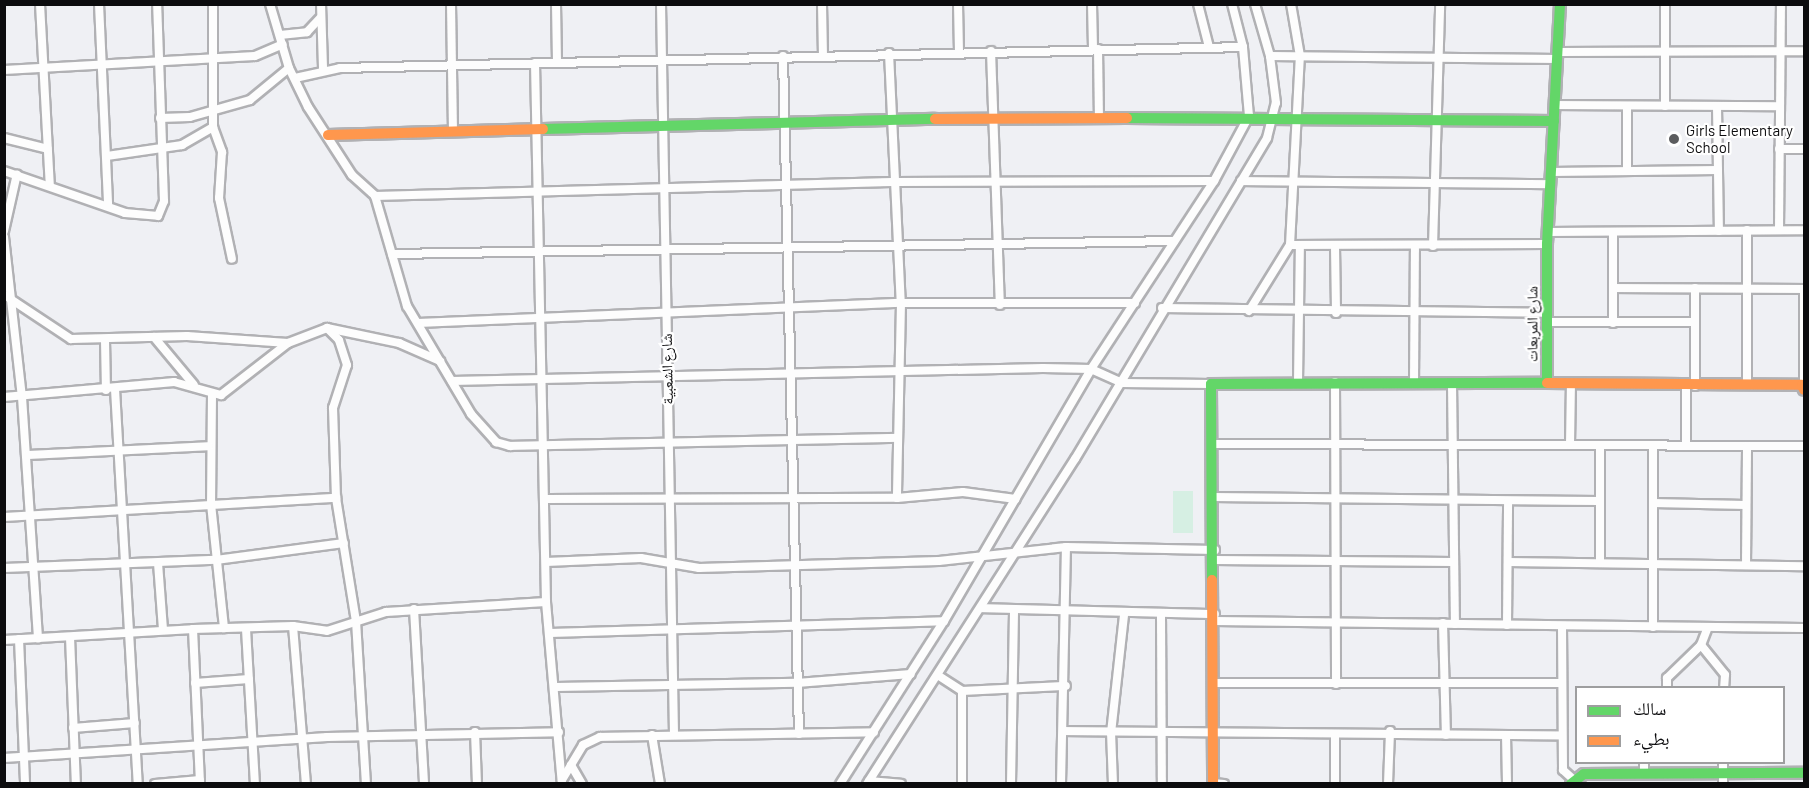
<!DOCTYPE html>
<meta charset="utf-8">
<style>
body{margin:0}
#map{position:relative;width:1809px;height:788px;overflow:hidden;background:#eff0f4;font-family:Barlow,"Noto Naskh Arabic",sans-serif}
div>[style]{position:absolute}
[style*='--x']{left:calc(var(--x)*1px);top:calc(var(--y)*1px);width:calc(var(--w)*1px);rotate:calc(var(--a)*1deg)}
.green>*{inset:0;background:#d6efe3;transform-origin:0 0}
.roads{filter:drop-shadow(2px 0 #b1b1b4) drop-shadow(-2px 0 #b1b1b4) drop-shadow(0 2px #b1b1b4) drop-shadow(0 -2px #b1b1b4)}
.street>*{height:8px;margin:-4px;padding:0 4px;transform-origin:4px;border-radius:4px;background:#fdfdfd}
.fast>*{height:10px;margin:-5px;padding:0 5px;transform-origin:5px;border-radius:5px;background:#63d668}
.slow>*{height:10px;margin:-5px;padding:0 5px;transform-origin:5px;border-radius:5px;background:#ff974d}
.dots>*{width:16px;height:16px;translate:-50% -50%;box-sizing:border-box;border:3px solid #fff;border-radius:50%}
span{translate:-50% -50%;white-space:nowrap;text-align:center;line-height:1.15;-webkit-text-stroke:4.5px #fff;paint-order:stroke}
.poi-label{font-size:15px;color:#0c0c0e}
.left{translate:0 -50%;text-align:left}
.street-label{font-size:15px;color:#0c0c0e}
.frame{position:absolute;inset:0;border:6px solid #0c0c0e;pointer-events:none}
.legend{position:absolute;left:1575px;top:686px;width:210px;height:78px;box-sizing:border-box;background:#fff;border:2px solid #9e9e9f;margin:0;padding:8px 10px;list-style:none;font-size:18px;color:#0c0c0e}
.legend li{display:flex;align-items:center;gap:12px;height:30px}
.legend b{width:30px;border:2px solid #9e9e9f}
</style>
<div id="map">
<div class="green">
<div style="left:1173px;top:491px;width:20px;height:42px"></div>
</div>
<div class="roads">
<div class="street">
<div style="--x:40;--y:4;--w:182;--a:86.9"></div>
<div style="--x:99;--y:4;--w:201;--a:87.4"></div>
<div style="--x:213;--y:4;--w:123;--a:90"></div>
<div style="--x:213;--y:127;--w:27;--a:70"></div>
<div style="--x:222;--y:152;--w:46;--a:93.7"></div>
<div style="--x:219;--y:198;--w:62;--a:78"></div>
<div style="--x:270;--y:4;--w:67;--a:73.5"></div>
<div style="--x:289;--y:68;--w:43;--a:64"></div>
<div style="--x:308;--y:107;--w:81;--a:57.1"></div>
<div style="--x:352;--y:175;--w:31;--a:42"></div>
<div style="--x:375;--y:196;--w:115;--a:73.8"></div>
<div style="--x:407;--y:306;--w:126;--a:59.3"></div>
<div style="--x:471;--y:414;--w:38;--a:48"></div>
<div style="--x:496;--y:442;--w:15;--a:16"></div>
<div style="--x:510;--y:446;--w:387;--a:-1.2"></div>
<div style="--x:321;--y:4;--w:65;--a:88.2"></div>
<div style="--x:451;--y:4;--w:126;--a:89.1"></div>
<div style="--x:556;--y:4;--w:58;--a:89"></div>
<div style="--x:661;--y:4;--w:729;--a:88.98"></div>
<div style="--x:822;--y:4;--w:51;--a:88.9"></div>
<div style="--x:958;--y:4;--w:48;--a:88.8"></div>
<div style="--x:1092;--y:4;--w:45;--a:88.7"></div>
<div style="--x:1198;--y:4;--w:44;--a:75.7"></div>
<div style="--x:1665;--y:4;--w:102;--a:90"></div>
<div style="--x:280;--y:35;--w:27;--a:-6"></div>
<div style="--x:307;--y:32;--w:19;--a:-47"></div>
<div style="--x:1098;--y:49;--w:68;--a:89.2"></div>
<div style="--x:991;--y:51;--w:254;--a:88"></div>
<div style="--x:1558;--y:52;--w:246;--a:-0.2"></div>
<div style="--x:889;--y:53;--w:250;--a:87.3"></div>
<div style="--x:901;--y:303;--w:195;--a:91.2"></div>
<div style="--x:783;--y:56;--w:678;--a:88.65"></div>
<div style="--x:1270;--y:56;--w:288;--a:0.6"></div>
<div style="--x:535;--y:63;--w:539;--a:88.83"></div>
<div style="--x:546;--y:602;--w:183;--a:85"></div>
<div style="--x:4;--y:70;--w:251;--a:-3.2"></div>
<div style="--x:255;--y:56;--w:30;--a:-23"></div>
<div style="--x:295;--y:78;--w:46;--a:-12.5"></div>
<div style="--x:340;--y:68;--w:903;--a:-1.33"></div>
<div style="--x:1555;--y:105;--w:224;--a:0.3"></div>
<div style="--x:1627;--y:106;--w:64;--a:90"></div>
<div style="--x:1717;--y:107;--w:124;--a:89.1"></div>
<div style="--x:160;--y:118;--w:30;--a:-2"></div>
<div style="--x:190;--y:117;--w:62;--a:-15.8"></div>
<div style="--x:250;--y:100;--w:50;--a:-39.4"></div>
<div style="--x:4;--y:138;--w:45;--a:14"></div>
<div style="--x:1779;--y:149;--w:25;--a:0"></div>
<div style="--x:107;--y:156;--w:76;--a:-8.3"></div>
<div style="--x:182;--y:145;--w:36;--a:-30"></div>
<div style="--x:4;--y:171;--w:128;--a:19.1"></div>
<div style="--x:125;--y:213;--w:33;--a:5"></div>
<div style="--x:158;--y:216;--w:16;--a:-68"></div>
<div style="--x:164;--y:201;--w:197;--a:-92"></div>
<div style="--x:1551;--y:172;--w:167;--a:-0.7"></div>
<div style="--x:1241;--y:181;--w:309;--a:0.6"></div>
<div style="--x:375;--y:196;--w:518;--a:-1.55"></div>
<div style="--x:893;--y:182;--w:321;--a:-0.2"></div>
<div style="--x:1747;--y:230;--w:155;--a:90"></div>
<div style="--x:1779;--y:230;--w:226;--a:-89.5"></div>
<div style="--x:4;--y:231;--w:58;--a:-77.2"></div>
<div style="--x:1548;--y:232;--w:256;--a:-0.4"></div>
<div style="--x:1613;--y:232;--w:91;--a:90"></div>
<div style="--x:4;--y:237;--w:161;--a:83.6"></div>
<div style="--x:22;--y:397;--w:242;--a:86.2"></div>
<div style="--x:1290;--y:245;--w:257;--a:-0.2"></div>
<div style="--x:1433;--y:246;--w:242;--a:-88.3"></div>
<div style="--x:1335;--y:247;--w:66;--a:89.1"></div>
<div style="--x:392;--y:254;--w:782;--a:-0.95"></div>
<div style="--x:1613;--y:288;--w:191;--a:0.3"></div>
<div style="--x:1695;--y:288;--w:98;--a:90"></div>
<div style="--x:1804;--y:289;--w:96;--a:90"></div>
<div style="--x:6;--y:296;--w:78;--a:33.5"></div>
<div style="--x:71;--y:339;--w:116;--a:-1.5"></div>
<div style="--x:187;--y:336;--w:101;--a:4"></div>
<div style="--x:1162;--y:308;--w:384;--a:0.7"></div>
<div style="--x:1249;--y:311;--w:78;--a:-58.2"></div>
<div style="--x:1290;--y:245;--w:189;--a:-87"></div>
<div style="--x:1300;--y:56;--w:53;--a:-99.8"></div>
<div style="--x:1546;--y:322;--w:149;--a:0"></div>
<div style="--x:418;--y:323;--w:483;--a:-2.4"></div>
<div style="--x:901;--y:303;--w:234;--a:0"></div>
<div style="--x:154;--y:337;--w:62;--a:50.2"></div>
<div style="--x:105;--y:340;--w:50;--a:88.9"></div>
<div style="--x:452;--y:381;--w:591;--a:-1.26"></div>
<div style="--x:1043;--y:368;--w:48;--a:1.2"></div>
<div style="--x:1091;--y:369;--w:34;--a:24"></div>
<div style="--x:1122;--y:383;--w:89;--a:0.6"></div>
<div style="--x:1298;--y:382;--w:136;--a:-89.2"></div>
<div style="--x:1335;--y:382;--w:302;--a:89.8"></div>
<div style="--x:1414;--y:383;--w:136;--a:-89.6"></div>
<div style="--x:1452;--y:384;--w:240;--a:89.3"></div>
<div style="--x:115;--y:389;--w:396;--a:86.7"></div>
<div style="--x:212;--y:394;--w:110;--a:90.5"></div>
<div style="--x:211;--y:504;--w:125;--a:84"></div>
<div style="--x:4;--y:397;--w:171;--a:-5"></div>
<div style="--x:174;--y:382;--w:49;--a:15.5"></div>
<div style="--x:221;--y:395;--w:85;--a:-37.8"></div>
<div style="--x:288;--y:343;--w:42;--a:-21"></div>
<div style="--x:327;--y:328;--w:74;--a:11.8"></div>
<div style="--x:399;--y:343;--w:45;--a:23.7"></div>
<div style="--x:1212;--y:444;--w:592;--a:0.19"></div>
<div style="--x:1570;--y:445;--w:61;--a:-89.1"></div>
<div style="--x:1686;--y:445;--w:59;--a:-90"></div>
<div style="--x:27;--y:455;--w:182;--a:-2.8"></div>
<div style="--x:1213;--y:497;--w:387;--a:0.6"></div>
<div style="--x:336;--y:498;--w:125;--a:80.8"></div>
<div style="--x:356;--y:621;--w:163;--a:86.5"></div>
<div style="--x:546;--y:499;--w:351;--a:-0.2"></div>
<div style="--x:897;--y:498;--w:66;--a:-5.2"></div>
<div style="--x:963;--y:492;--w:53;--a:7.5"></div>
<div style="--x:1653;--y:503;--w:93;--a:1.2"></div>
<div style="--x:4;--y:517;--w:333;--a:-3.3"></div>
<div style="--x:336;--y:498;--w:90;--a:-91.9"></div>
<div style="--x:333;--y:408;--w:45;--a:-72"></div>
<div style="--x:347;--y:365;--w:26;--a:-108"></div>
<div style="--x:339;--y:340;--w:17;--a:-135"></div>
<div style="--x:1215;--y:560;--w:238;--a:0.5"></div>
<div style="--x:546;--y:562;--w:95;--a:-2.4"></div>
<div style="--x:641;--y:558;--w:59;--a:9.8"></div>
<div style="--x:699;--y:568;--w:240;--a:-1.7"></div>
<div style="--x:939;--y:561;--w:128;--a:-6.3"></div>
<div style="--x:1066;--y:547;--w:149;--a:1.2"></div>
<div style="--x:1508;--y:562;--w:296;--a:0.8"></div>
<div style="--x:1600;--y:562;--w:117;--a:-90"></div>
<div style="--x:158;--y:563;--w:67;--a:85.7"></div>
<div style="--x:1746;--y:565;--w:119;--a:-89.5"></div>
<div style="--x:4;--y:568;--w:212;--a:-2.2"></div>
<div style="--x:216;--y:560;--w:129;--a:-7.6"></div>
<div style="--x:981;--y:608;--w:234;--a:1.5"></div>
<div style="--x:414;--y:609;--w:175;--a:86.7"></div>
<div style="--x:1161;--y:615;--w:169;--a:89.7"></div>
<div style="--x:1215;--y:621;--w:589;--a:0.68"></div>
<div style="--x:1443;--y:623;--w:112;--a:88.5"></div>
<div style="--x:1507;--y:625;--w:124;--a:-89.5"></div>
<div style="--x:293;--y:626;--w:159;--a:85.3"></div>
<div style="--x:1562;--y:626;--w:144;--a:89.6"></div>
<div style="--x:1563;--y:770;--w:13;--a:42"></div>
<div style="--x:1653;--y:627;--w:182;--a:-90"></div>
<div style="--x:193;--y:629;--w:155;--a:87.4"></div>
<div style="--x:246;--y:629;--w:155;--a:86.7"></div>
<div style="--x:550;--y:633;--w:394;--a:-1.7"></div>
<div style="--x:70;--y:637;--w:147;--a:87.7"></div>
<div style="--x:19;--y:639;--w:145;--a:87.6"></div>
<div style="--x:4;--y:640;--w:189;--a:-3.3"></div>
<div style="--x:193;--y:629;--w:100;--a:-1.7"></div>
<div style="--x:293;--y:626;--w:34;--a:8"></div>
<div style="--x:327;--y:631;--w:62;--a:-17.9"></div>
<div style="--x:386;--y:612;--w:160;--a:-3.6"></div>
<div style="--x:1701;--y:645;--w:38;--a:51"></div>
<div style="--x:1725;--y:675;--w:13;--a:94"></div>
<div style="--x:939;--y:676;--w:27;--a:33"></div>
<div style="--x:962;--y:691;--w:104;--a:-2.8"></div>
<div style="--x:195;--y:683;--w:54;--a:-4.2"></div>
<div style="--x:1215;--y:683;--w:347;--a:0"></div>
<div style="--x:556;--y:687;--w:241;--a:-1"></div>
<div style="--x:797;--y:683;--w:114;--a:-4.5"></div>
<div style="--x:1667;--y:688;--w:10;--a:-90"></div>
<div style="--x:1667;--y:678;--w:47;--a:-44.1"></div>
<div style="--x:1701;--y:645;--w:19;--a:-69"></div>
<div style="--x:73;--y:728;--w:62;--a:-4.6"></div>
<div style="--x:1063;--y:731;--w:499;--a:0.5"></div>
<div style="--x:475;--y:732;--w:52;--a:87.8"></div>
<div style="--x:652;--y:735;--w:50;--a:80.7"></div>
<div style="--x:1506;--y:735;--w:49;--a:88.8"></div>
<div style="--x:4;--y:758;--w:324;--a:-3.7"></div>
<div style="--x:327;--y:737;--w:232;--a:-1.2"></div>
<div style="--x:1723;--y:762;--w:22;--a:90"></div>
<div style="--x:571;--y:765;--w:22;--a:60"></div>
<div style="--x:1644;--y:774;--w:12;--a:-90"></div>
<div style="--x:562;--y:780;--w:41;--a:-59"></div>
<div style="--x:583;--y:745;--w:19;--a:-25"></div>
<div style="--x:600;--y:737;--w:274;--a:-1"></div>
<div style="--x:869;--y:781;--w:32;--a:5"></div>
<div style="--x:1213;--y:783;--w:11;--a:5"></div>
<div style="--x:155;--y:784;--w:45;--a:-5.1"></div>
<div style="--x:840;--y:784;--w:193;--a:-57.5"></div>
<div style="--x:944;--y:621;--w:292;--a:-59.7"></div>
<div style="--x:1091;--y:369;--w:225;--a:-56.8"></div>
<div style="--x:1214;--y:181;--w:74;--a:-61.7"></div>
<div style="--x:1249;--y:116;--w:69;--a:-95"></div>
<div style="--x:1243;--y:47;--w:44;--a:-104.3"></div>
<div style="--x:867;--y:784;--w:386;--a:-57.4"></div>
<div style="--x:1075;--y:459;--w:374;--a:-59.1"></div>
<div style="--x:1267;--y:138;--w:36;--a:-76"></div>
<div style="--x:1276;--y:103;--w:47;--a:-97.3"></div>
<div style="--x:1270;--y:56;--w:54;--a:-106.1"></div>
<div style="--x:962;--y:784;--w:93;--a:-90"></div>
<div style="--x:1011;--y:784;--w:175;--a:-89"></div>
<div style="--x:1061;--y:784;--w:237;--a:-88.8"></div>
<div style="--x:1113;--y:784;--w:51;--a:-92.2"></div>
<div style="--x:1111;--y:733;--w:119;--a:-83.7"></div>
<div style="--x:1335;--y:784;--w:49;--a:-90"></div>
<div style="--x:1388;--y:784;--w:53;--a:-87.8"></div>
</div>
<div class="fast">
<div style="--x:1127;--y:118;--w:427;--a:0.4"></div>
<div style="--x:543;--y:129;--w:392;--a:-1.5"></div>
<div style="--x:1547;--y:383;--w:139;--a:-90"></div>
<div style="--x:1547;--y:244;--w:240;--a:-86.9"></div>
<div style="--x:1212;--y:580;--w:196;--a:-90.3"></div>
<div style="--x:1211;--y:384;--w:336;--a:-0.2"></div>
<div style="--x:1571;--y:784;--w:16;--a:-38"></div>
<div style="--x:1584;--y:774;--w:220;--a:-0.3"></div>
</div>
<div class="slow">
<div style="--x:935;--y:119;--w:192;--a:-0.3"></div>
<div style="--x:328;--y:135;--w:215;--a:-1.6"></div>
<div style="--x:1547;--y:383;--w:255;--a:0.4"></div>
<div style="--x:1802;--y:385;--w:5;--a:68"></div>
<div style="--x:1212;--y:580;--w:204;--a:89.7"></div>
</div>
</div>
<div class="dots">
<div style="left:1674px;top:139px;background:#5b5c5e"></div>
</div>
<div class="poi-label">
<span class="left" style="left:1686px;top:139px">Girls Elementary<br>School</span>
</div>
<div class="street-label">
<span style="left:1532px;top:324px;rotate:-90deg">شارع المربعات</span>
<span style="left:667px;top:369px;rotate:-91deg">شارع الشعبية</span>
</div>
<div class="frame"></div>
<ul class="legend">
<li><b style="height:8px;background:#63d668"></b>سالك</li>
<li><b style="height:8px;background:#ff974d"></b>بطيء</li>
</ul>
</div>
